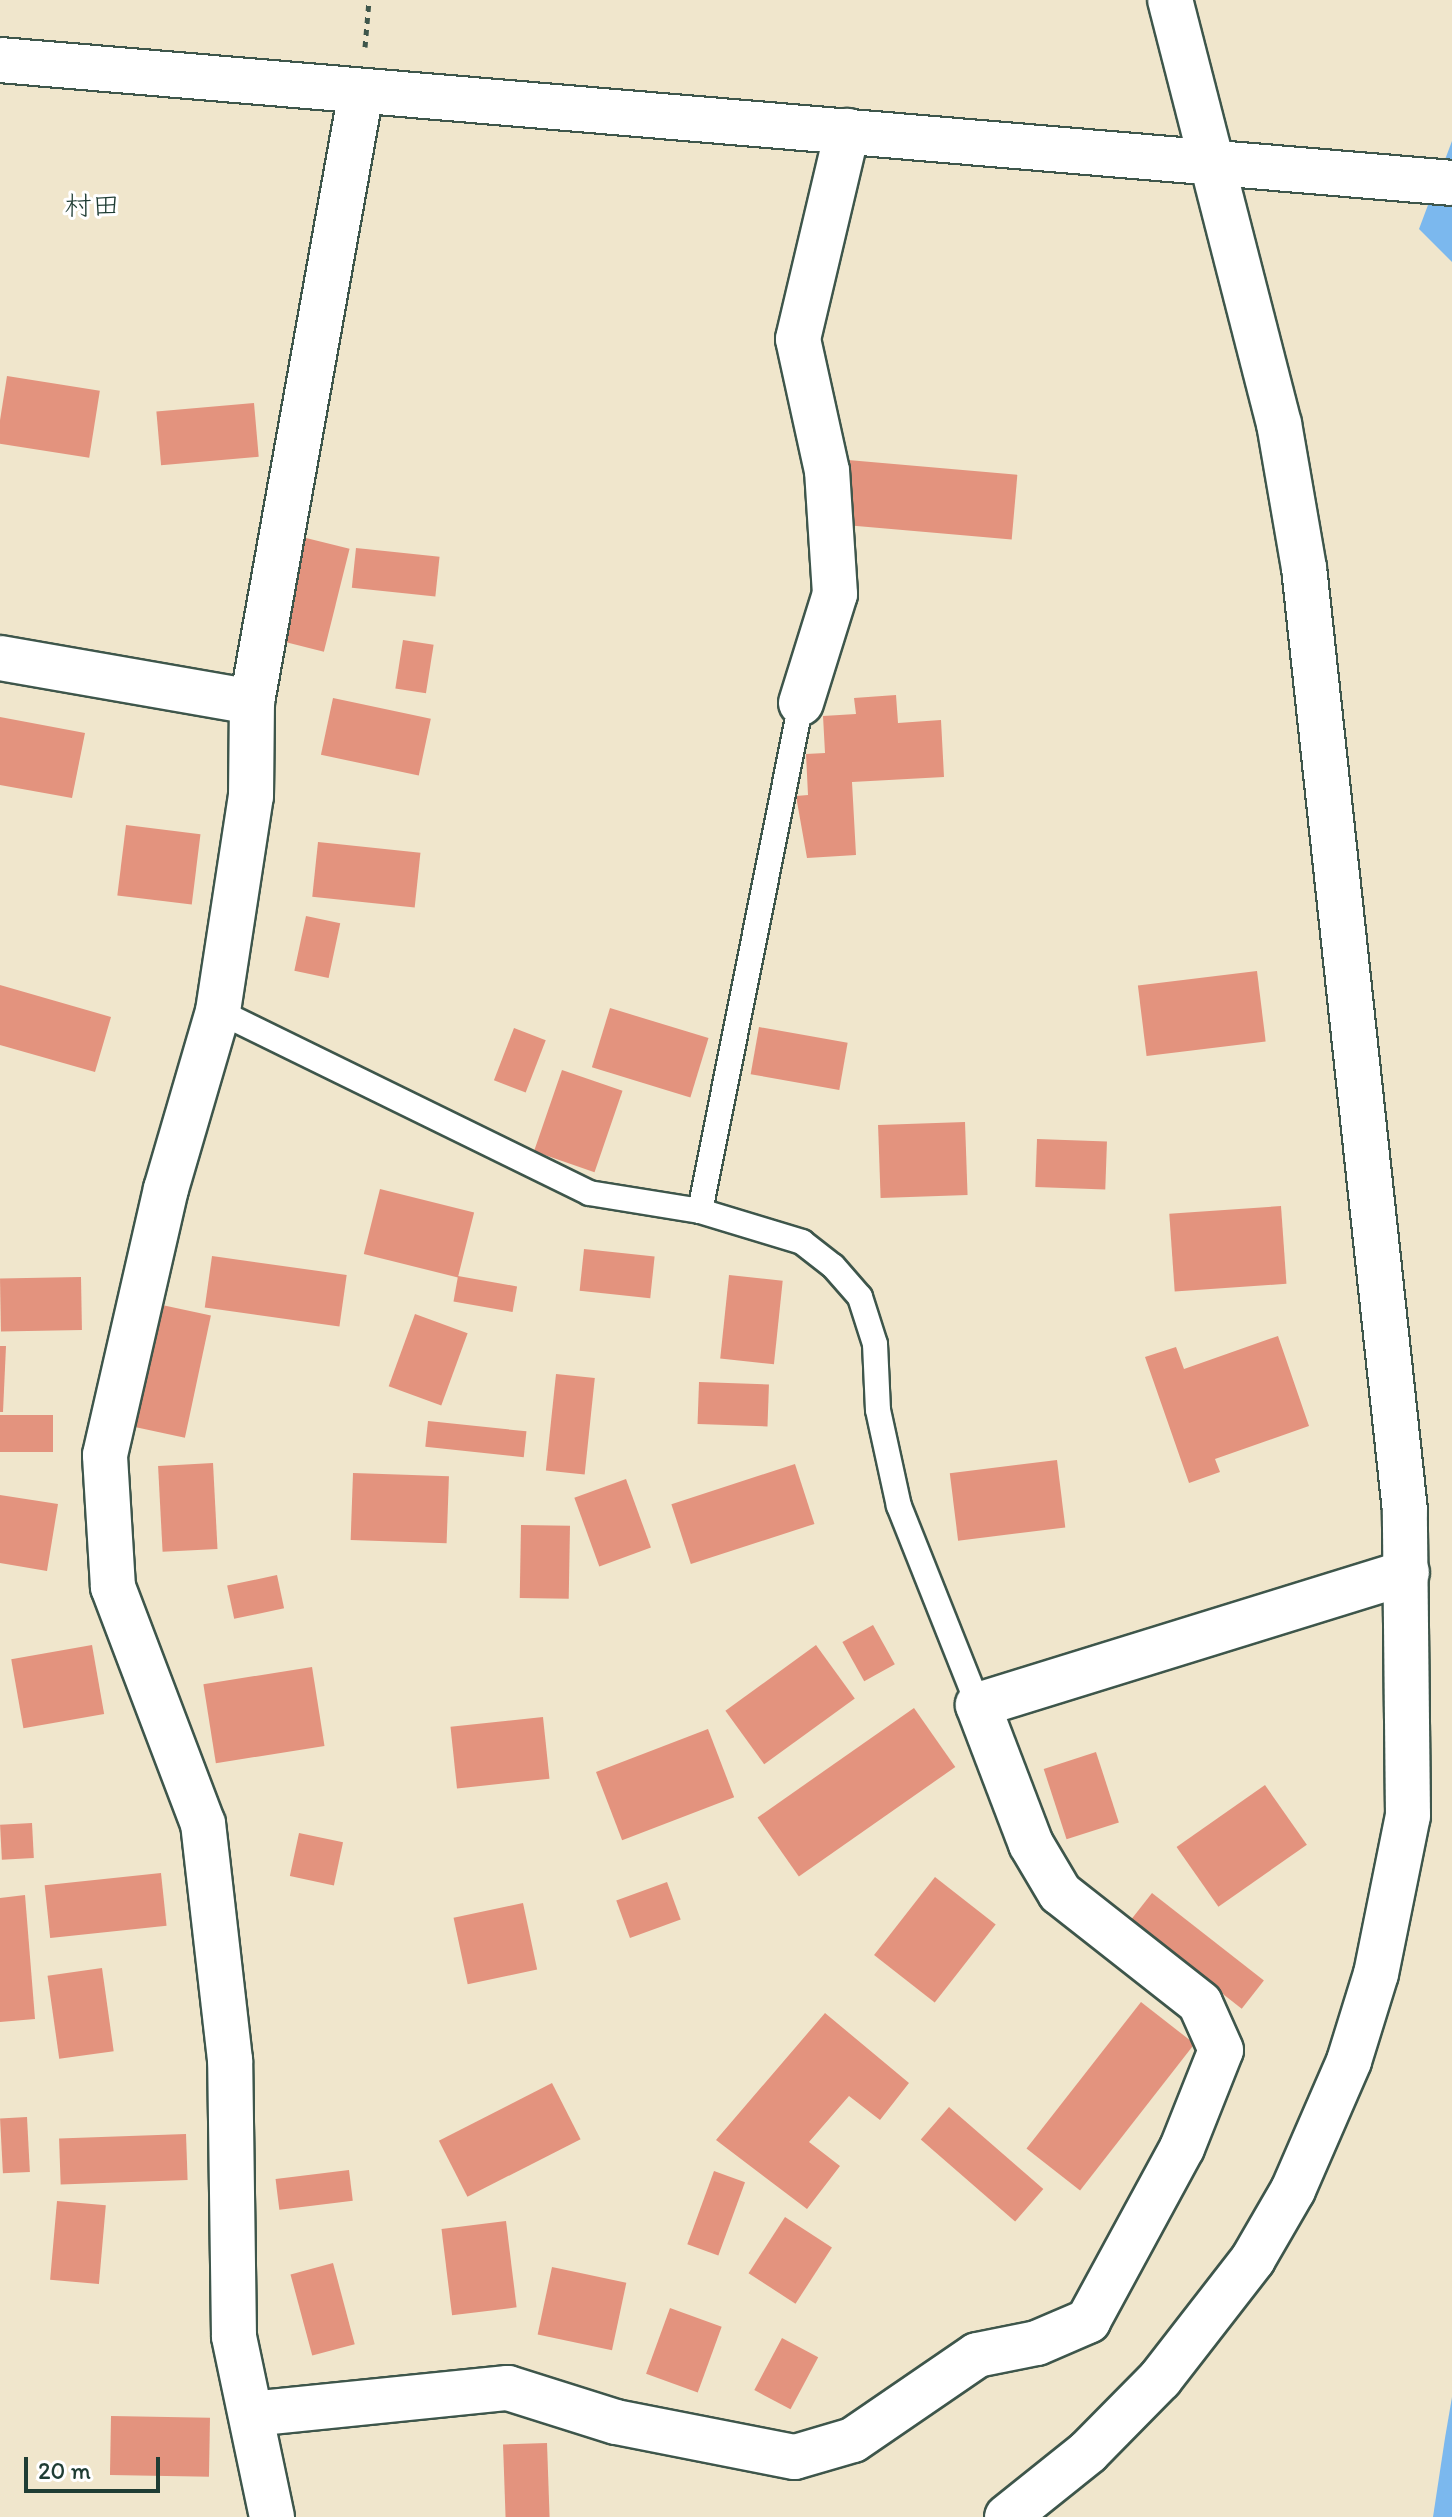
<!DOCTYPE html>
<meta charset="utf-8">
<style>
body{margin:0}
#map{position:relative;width:1452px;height:2517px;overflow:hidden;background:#f0e6cc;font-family:Itim,"Klee One",sans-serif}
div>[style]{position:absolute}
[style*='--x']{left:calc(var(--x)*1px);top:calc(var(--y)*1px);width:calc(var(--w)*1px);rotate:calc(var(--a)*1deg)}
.water>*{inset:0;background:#7bb8ee}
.building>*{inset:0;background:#e3937e;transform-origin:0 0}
.path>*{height:5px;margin-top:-2.5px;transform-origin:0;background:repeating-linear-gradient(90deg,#3e564b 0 6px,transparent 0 12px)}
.roads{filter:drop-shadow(2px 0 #3e564b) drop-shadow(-2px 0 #3e564b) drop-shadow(0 2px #3e564b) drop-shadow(0 -2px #3e564b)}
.lane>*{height:24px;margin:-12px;padding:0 12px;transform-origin:12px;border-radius:12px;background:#fff}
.street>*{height:44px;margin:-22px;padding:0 22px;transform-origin:22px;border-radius:22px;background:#fff}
.secondary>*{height:44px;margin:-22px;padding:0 22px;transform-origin:22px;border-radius:22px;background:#fff}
span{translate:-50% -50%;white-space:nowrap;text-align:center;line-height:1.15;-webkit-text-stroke:6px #fff;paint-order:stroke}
.quarter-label{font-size:28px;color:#1f3d34}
.scale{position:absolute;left:24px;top:2457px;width:136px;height:36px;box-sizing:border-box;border:4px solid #1f3d34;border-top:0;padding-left:10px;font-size:24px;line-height:28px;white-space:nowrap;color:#1f3d34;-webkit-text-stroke:6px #fff;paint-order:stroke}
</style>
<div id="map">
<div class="water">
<div style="clip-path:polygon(1452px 141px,1452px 262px,1419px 229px)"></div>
<div style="clip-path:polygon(1452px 2397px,1452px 2517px,1433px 2517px,1445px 2438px)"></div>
</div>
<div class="building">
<div style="left:7px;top:376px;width:94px;height:68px;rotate:9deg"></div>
<div style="left:254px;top:403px;width:54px;height:98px;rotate:85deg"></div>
<div style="left:848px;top:460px;width:170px;height:65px;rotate:5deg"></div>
<div style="left:302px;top:537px;width:49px;height:106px;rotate:14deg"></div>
<div style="left:356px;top:548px;width:84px;height:40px;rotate:6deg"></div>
<div style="left:403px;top:640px;width:31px;height:49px;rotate:9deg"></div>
<div style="clip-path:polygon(896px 695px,898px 723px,941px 720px,944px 777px,852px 782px,856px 855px,807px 858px,796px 796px,808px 795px,806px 754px,825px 753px,823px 716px,856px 714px,854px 698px)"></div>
<div style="left:333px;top:698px;width:100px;height:58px;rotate:12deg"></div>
<div style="clip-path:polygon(0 717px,85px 733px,72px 798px,0 785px)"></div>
<div style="left:126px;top:825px;width:75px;height:71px;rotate:7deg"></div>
<div style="left:318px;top:842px;width:103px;height:55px;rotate:6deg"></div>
<div style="left:306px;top:916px;width:35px;height:56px;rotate:12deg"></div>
<div style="left:1257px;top:971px;width:71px;height:120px;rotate:83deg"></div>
<div style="clip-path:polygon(0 985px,111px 1017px,95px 1072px,0 1045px)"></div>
<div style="left:610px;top:1008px;width:103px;height:62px;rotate:17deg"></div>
<div style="left:759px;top:1027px;width:90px;height:48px;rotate:10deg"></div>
<div style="left:514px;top:1028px;width:34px;height:56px;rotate:21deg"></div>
<div style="left:562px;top:1070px;width:64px;height:86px;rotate:19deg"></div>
<div style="left:965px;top:1122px;width:73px;height:87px;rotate:88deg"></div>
<div style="left:1037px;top:1139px;width:70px;height:48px;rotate:2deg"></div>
<div style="left:380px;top:1189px;width:97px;height:67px;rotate:14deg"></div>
<div style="left:1281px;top:1206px;width:78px;height:112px;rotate:86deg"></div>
<div style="left:584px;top:1249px;width:71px;height:42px;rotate:6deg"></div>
<div style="left:212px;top:1256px;width:136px;height:52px;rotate:8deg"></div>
<div style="left:729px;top:1275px;width:54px;height:84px;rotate:6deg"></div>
<div style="left:458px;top:1276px;width:60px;height:26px;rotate:10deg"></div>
<div style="left:81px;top:1277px;width:53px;height:81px;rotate:89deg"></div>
<div style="left:162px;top:1305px;width:50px;height:125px;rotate:12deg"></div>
<div style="left:415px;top:1314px;width:56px;height:77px;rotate:20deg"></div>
<div style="clip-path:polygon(1278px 1336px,1309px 1426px,1215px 1459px,1220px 1472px,1189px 1483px,1145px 1357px,1176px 1347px,1184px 1369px)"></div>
<div style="clip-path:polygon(0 1346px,6px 1346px,3px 1412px,0 1412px)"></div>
<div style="left:556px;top:1374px;width:39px;height:97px;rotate:6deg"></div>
<div style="left:699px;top:1382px;width:70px;height:42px;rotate:2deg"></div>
<div style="left:0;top:1415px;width:53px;height:37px"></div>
<div style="left:428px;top:1421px;width:99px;height:26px;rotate:6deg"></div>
<div style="left:1057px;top:1460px;width:68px;height:108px;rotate:83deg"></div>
<div style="left:213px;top:1463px;width:86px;height:55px;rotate:87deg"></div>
<div style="left:795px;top:1464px;width:63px;height:130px;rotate:72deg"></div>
<div style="left:353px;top:1473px;width:96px;height:67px;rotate:2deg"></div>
<div style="left:626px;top:1479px;width:73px;height:55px;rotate:70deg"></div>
<div style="clip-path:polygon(0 1495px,58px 1504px,47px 1571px,0 1563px)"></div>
<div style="left:521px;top:1525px;width:49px;height:73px;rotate:1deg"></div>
<div style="left:277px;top:1575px;width:34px;height:51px;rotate:78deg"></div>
<div style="left:873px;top:1625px;width:45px;height:35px;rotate:61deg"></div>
<div style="left:92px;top:1645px;width:70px;height:82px;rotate:80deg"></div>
<div style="left:816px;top:1645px;width:66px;height:112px;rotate:54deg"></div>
<div style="left:312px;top:1667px;width:80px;height:110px;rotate:81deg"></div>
<div style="left:914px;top:1708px;width:72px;height:191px;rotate:55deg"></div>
<div style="left:543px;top:1717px;width:62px;height:93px;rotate:84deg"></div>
<div style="left:708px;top:1729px;width:73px;height:120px;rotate:69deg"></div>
<div style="left:1096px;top:1752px;width:74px;height:55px;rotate:72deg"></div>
<div style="left:1265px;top:1785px;width:73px;height:108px;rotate:55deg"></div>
<div style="left:32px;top:1823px;width:35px;height:32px;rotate:87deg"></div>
<div style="left:299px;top:1833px;width:45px;height:44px;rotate:12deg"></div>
<div style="left:161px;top:1873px;width:53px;height:117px;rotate:84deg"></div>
<div style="left:935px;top:1877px;width:77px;height:99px;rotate:38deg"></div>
<div style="left:667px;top:1882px;width:40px;height:54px;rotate:70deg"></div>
<div style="left:1152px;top:1893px;width:142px;height:36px;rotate:38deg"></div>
<div style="clip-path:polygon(25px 1895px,35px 2019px,0 2022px,0 1898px)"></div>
<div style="left:523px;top:1903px;width:68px;height:71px;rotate:78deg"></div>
<div style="left:102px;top:1968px;width:84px;height:55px;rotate:82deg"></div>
<div style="left:1141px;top:2002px;width:68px;height:186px;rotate:38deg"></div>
<div style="clip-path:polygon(825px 2013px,909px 2083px,880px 2120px,849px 2096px,809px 2142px,840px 2166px,807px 2209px,716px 2140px)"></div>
<div style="left:552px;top:2083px;width:63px;height:127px;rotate:63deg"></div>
<div style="left:949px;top:2107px;width:125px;height:43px;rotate:41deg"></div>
<div style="left:27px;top:2117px;width:55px;height:27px;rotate:87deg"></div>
<div style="left:186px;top:2134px;width:46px;height:127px;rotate:88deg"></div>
<div style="left:349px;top:2170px;width:31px;height:74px;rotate:83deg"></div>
<div style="left:714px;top:2171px;width:33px;height:78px;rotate:20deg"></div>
<div style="left:57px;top:2201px;width:49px;height:79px;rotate:5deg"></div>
<div style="left:785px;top:2217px;width:56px;height:67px;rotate:33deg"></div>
<div style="left:506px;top:2221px;width:87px;height:65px;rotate:83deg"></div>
<div style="left:333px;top:2263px;width:84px;height:44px;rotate:75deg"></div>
<div style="left:552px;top:2267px;width:76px;height:69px;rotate:12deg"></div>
<div style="left:670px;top:2308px;width:55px;height:70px;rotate:20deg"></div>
<div style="left:782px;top:2338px;width:41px;height:59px;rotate:28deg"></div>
<div style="left:111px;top:2416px;width:99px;height:59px;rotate:1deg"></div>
<div style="left:547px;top:2443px;width:74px;height:44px;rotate:88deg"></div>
</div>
<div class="path">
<div style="--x:365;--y:47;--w:47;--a:-85.1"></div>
</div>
<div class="roads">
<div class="lane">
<div style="--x:218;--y:1011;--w:413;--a:26.1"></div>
<div style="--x:589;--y:1193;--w:112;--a:9.2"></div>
<div style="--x:700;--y:1211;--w:107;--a:16.9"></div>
<div style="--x:802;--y:1242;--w:39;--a:38"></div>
<div style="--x:833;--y:1266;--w:41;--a:48.9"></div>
<div style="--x:860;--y:1297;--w:49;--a:72.3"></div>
<div style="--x:875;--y:1344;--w:66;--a:87.4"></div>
<div style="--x:878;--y:1410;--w:98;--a:77.7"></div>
<div style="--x:899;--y:1506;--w:214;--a:68.3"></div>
<div style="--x:700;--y:1211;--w:518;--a:-78.76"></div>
</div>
<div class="street">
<div style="--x:0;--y:658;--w:256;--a:9.9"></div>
<div style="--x:801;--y:703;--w:114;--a:-72.7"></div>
<div style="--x:835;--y:594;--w:123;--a:-93.7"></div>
<div style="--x:827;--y:471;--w:135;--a:-102.4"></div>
<div style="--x:798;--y:339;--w:214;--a:-76.7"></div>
<div style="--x:251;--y:2414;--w:258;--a:-5.8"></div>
<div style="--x:508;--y:2388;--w:113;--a:17.5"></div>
<div style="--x:616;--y:2422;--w:182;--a:11.1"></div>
<div style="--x:795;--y:2457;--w:60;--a:-16.3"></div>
<div style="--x:853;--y:2440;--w:150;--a:-34.4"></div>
<div style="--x:977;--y:2355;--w:61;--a:-11.3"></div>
<div style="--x:1037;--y:2343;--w:56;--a:-23.3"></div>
<div style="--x:1088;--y:2321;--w:197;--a:-61.5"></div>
<div style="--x:1182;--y:2148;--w:105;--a:-68.3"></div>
<div style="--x:1221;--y:2050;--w:51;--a:-114.1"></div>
<div style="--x:1200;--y:2003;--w:178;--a:-141.8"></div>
<div style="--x:1060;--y:1893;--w:57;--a:-120.6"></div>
<div style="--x:1031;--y:1844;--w:149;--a:-110.9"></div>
<div style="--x:978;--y:1705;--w:449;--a:-17.2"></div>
<div style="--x:272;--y:2517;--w:185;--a:-101.9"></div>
<div style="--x:234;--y:2336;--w:276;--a:-90.8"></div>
<div style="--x:230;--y:2060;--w:238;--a:-96.5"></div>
<div style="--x:203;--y:1824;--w:254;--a:-110.8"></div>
<div style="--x:113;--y:1587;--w:132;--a:-93.5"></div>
<div style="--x:105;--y:1455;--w:273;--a:-77.1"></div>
<div style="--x:166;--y:1189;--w:185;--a:-73.7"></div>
<div style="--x:218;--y:1011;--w:218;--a:-81.3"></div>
<div style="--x:251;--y:796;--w:94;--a:-89.4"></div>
<div style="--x:252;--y:702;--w:620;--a:-79.87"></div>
<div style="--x:1007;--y:2517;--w:104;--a:-38.7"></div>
<div style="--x:1088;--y:2452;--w:103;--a:-45.4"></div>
<div style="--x:1160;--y:2379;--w:152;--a:-52.2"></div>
<div style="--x:1253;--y:2259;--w:80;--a:-59.9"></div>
<div style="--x:1293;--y:2190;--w:141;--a:-66.5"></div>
<div style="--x:1349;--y:2061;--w:91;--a:-72.8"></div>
<div style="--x:1376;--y:1974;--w:161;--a:-78.6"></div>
<div style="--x:1408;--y:1816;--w:305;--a:-90.6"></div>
<div style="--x:1405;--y:1511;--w:948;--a:-96.11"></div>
<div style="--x:1304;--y:568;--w:146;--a:-99.8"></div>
<div style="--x:1279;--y:424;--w:438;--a:-104.4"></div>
</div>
<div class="secondary">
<div style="--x:0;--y:60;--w:1457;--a:4.84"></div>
</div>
</div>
<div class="quarter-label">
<span style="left:92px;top:205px">村田</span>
</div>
<div class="scale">20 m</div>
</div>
